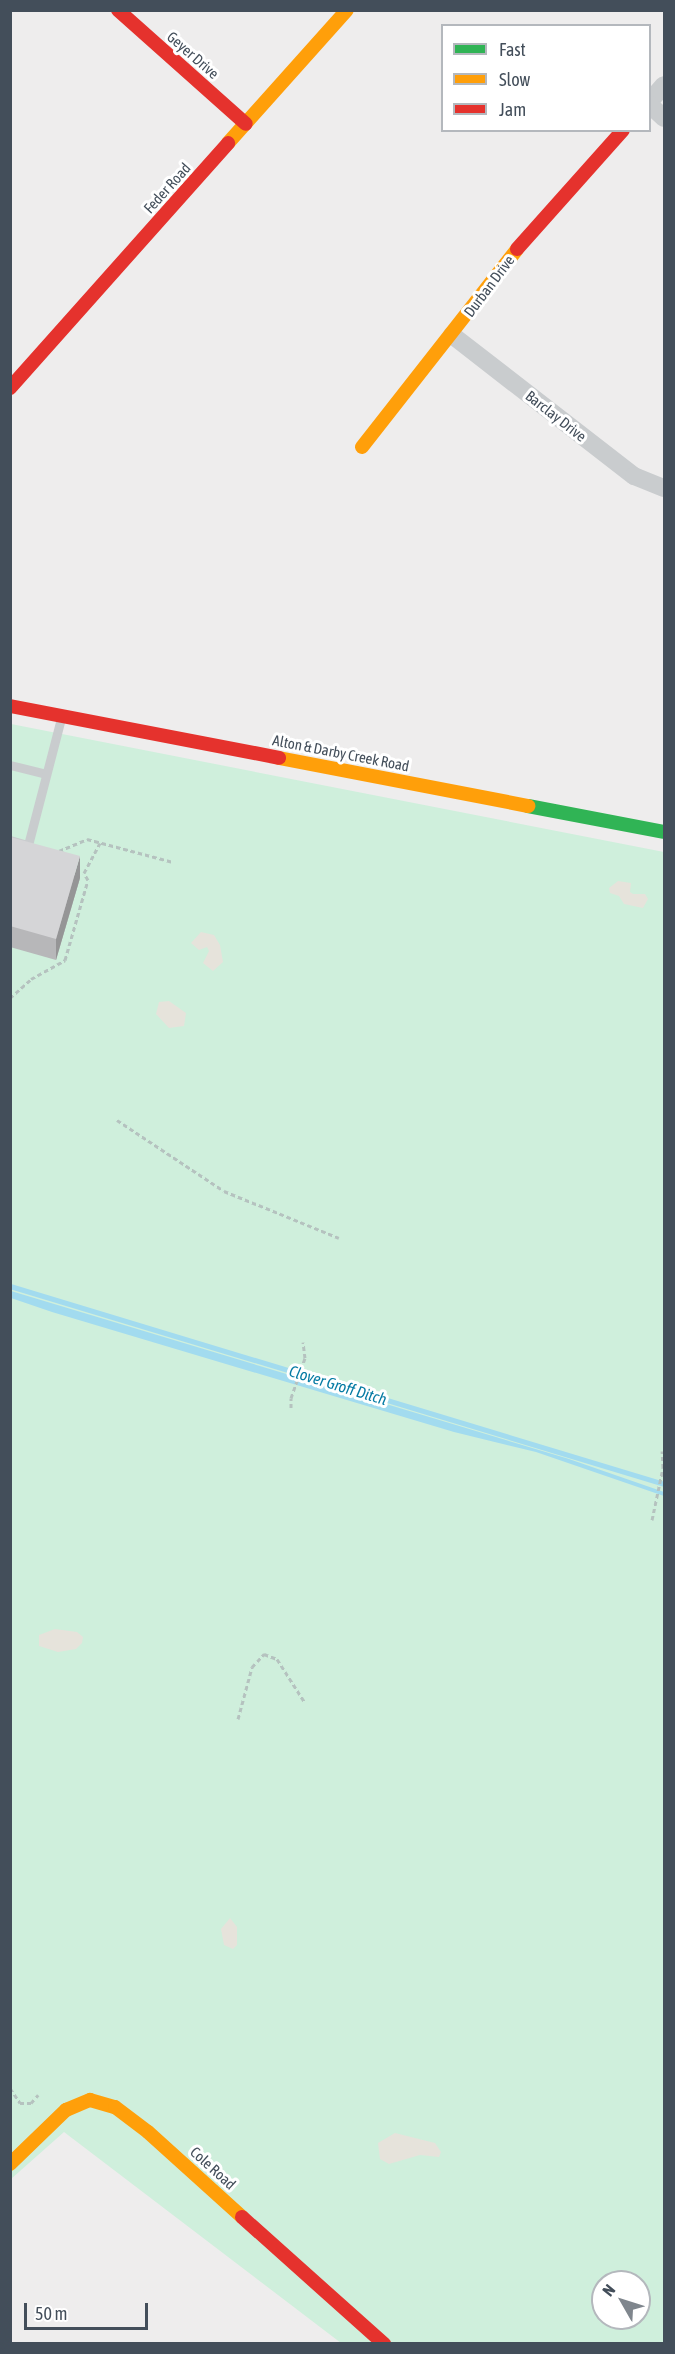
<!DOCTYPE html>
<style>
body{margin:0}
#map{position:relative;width:675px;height:2354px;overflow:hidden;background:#eeeded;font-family:"Asap Condensed",sans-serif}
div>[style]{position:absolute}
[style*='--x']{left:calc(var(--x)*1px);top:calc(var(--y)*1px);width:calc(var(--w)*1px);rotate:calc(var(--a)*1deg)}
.green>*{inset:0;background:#cfefdc}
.sand>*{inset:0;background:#e6e3db}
.water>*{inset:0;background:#a2dbef}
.stream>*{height:5px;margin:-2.5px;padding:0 2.5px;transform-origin:2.5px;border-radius:2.5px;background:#a2dbef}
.path>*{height:3px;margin-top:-1.5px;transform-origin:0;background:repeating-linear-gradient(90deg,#b5c2bf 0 4.5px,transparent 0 7.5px)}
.lane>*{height:9px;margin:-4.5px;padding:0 4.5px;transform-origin:4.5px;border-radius:4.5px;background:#c9ccce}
.street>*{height:18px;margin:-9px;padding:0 9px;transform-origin:9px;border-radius:9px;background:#c9ccce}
.fast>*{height:14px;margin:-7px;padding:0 7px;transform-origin:7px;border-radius:7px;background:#30b455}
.slow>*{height:14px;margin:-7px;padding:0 7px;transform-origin:7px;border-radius:7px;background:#ff9f0a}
.jam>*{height:14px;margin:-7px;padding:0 7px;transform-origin:7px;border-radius:7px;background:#e5322d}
.wall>*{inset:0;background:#b7b7b9}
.shaded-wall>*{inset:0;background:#959596}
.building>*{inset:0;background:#d5d5d7}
span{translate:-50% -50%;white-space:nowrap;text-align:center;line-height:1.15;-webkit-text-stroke:6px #fff;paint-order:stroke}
.street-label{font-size:15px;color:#434e5a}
.water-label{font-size:16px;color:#067ba4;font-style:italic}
.frame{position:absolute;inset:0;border:12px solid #434e5a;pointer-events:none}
.legend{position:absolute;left:441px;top:24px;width:210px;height:108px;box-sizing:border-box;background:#fff;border:2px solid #b4b8bd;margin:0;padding:8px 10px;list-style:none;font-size:18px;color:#434e5a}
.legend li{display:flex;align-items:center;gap:12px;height:30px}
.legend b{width:30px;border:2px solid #b4b8bd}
.north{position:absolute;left:591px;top:2270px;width:60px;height:60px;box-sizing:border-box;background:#fff;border:2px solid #b4b8bd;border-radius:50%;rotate:309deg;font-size:16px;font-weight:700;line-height:24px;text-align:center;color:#434e5a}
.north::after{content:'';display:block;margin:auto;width:21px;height:27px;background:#7f868d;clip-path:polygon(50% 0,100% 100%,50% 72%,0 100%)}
.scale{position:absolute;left:24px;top:2303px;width:124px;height:27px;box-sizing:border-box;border:3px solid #434e5a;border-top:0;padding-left:8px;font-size:18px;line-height:21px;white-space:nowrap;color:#434e5a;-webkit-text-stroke:4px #fff;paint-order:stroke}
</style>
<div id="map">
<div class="green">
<div style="clip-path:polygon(evenodd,11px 724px,664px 852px,664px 2343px,341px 2343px,64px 2132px,11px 2179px,11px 724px,603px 2282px,639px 2282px,639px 2318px,603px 2318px,603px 2282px)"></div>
</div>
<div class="sand">
<div style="clip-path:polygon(618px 881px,631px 883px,630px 892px,633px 894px,645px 894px,648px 899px,643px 908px,624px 904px,619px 896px,610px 893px,609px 888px)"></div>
<div style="clip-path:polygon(201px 932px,214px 935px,220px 945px,223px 962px,213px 971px,203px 963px,209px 951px,207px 947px,199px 950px,191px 943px)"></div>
<div style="clip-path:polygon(169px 1001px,186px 1013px,184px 1026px,169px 1028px,156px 1014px,159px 1002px)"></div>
<div style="clip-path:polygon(55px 1629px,77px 1632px,83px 1637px,82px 1643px,76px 1649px,58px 1652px,39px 1646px,39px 1635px)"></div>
<div style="clip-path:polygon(230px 1918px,237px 1927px,237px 1945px,233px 1949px,224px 1945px,221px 1929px)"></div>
<div style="clip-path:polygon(395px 2133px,435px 2143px,441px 2152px,439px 2157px,420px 2155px,389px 2164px,380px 2159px,378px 2143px)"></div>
</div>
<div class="water">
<div style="clip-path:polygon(11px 1291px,569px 1459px,664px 1492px,664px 1496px,536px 1452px,454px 1432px,52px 1312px,11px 1298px)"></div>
</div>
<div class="stream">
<div style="--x:10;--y:1286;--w:683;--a:16.84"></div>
</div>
<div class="path">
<div style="--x:59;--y:851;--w:30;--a:-23"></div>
<div style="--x:87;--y:839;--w:89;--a:15"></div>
<div style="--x:84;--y:873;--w:34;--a:-62"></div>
<div style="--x:10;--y:998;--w:28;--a:-42"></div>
<div style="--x:31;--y:979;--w:39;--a:-29"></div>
<div style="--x:65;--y:960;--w:83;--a:-74"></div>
<div style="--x:88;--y:880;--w:8;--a:-120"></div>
<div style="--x:117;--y:1120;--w:128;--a:33.6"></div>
<div style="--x:224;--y:1191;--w:124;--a:22.2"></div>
<div style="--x:291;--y:1408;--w:10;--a:-90"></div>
<div style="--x:291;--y:1398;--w:42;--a:-70.7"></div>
<div style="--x:305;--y:1358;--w:16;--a:-97"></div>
<div style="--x:652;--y:1520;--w:53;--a:-78.1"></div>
<div style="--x:663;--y:1468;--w:17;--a:-93"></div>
<div style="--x:238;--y:1719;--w:54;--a:-74.9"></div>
<div style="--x:252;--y:1667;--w:18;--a:-47"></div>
<div style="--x:264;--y:1654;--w:14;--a:21"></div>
<div style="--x:277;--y:1659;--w:50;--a:57.3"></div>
<div style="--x:10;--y:2088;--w:18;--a:56"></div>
<div style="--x:20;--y:2103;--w:11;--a:0"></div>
<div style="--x:31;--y:2103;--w:11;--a:-49"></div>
</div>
<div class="lane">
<div style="--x:10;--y:765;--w:37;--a:14"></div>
<div style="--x:10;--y:840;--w:19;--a:16"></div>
<div style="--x:28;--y:845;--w:131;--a:-75.4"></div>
</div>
<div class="street">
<div style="--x:650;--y:101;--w:21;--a:-49"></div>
<div style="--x:650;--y:105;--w:19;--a:43"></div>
<div style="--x:452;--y:335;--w:230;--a:37.8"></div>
<div style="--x:634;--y:476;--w:32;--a:22"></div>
</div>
<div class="fast">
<div style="--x:528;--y:806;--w:138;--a:10.8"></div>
</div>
<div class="slow">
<div style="--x:228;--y:143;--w:178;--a:-48.2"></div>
<div style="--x:362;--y:447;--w:251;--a:-51.9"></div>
<div style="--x:279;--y:758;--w:254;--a:10.9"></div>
<div style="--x:10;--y:2164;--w:78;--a:-44"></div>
<div style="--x:66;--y:2110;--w:26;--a:-23"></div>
<div style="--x:90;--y:2100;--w:26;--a:16"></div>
<div style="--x:115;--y:2107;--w:41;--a:37.1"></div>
<div style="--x:148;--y:2132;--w:127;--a:42.1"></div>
</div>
<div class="jam">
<div style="--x:118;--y:10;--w:171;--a:41.7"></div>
<div style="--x:517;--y:249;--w:159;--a:-48.3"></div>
<div style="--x:10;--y:388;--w:328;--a:-48.3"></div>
<div style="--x:10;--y:706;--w:274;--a:10.9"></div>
<div style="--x:242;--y:2217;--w:191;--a:41.8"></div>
</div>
<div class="wall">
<div style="clip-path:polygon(10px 837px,80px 878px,56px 960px,10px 947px)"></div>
</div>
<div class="shaded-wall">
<div style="clip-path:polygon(80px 856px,80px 878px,56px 960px,56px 939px)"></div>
</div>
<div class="building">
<div style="clip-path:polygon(10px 837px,80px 856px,56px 939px,10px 926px,10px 920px,12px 913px,10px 913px)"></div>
</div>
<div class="street-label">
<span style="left:193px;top:55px;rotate:41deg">Geyer Drive</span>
<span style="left:167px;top:188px;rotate:-48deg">Feder Road</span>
<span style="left:489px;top:286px;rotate:-53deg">Durban Drive</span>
<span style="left:556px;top:416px;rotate:38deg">Barclay Drive</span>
<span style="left:341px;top:753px;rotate:11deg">Alton &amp; Darby Creek Road</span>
<span style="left:213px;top:2168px;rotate:42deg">Cole Road</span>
</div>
<div class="water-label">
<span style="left:338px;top:1385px;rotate:17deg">Clover Groff Ditch</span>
</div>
<div class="frame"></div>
<ul class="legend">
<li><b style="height:8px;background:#30b455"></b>Fast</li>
<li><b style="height:8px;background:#ff9f0a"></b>Slow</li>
<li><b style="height:8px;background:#e5322d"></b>Jam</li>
</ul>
<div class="north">N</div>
<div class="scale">50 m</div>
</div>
